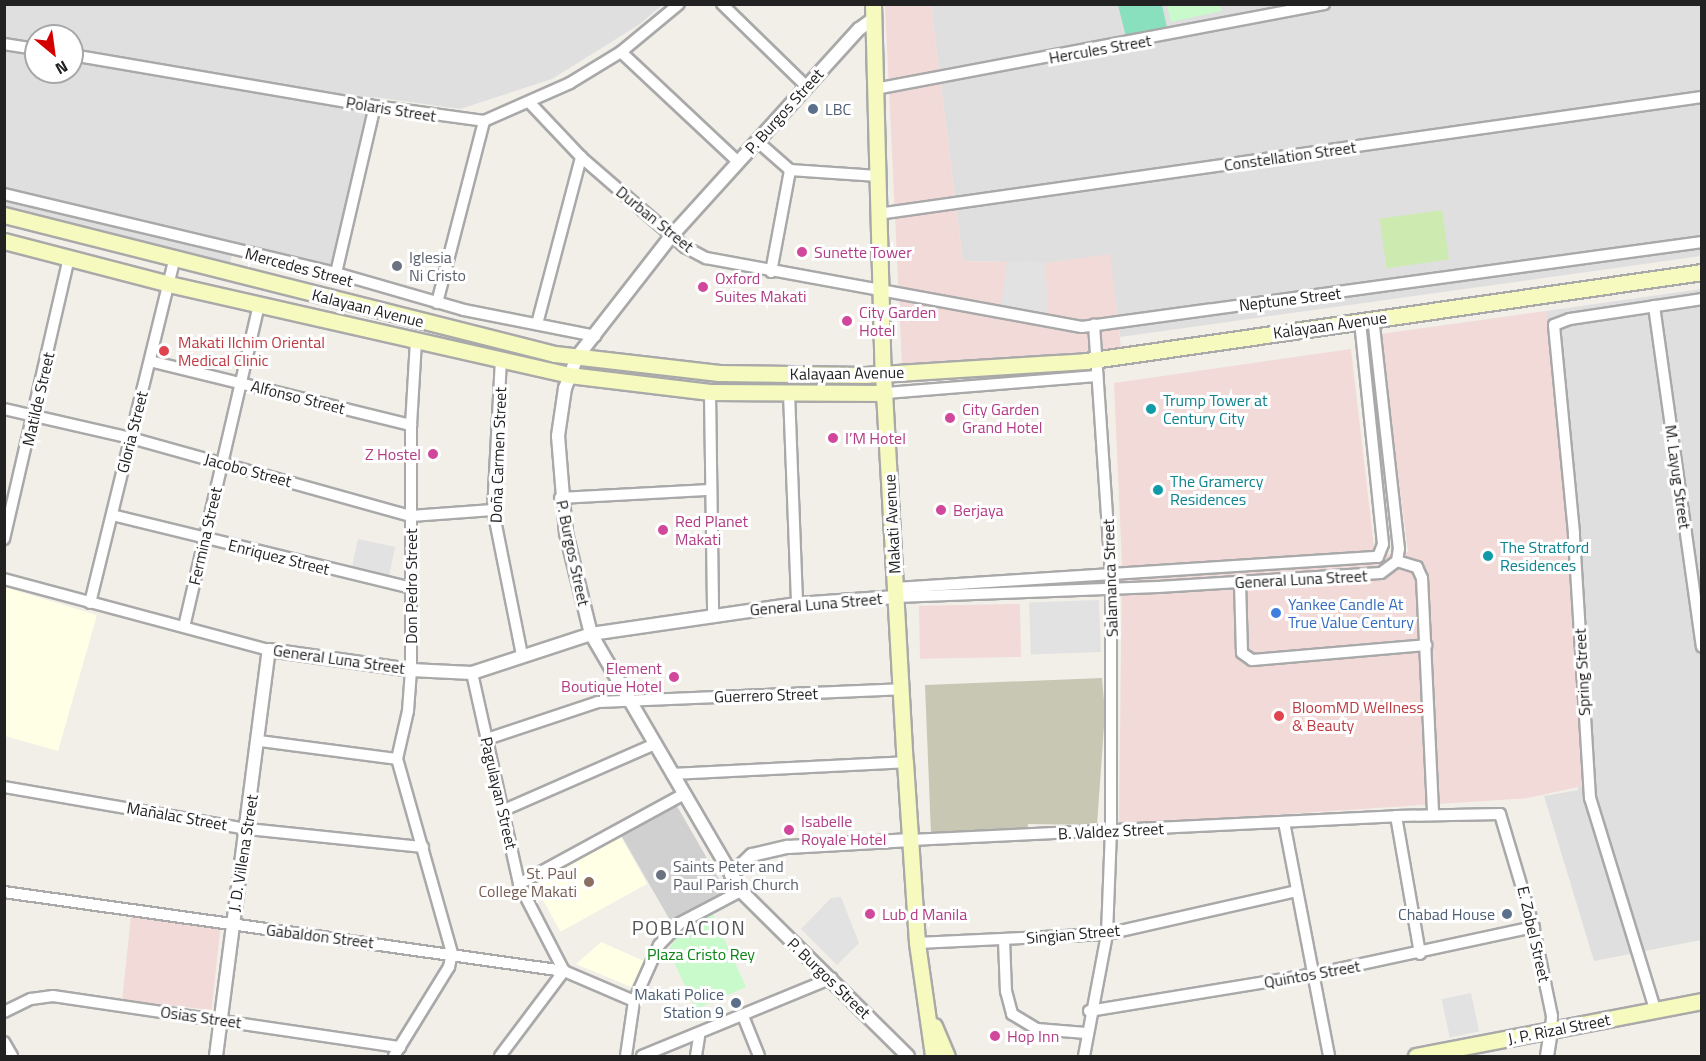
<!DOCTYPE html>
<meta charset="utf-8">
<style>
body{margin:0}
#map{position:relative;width:1706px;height:1061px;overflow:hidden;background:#f2efe9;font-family:"Titillium Web",sans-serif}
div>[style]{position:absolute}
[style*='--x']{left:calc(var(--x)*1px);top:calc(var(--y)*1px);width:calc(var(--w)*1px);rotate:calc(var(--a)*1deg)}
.residential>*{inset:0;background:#e0dfdf}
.commercial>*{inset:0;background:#f2dad9;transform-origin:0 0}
.education>*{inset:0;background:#ffffe5;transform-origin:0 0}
.religious>*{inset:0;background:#d0d0d0;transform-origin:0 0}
.construction>*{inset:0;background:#c7c7b4}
.grass>*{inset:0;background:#cdebb0;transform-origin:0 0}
.park>*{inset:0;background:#c8facc}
.pitch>*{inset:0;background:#88e0be}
.parking>*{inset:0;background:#e2e2e2;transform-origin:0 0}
.roads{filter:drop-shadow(2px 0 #a9a9a9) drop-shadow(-2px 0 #a9a9a9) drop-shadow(0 2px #a9a9a9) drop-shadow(0 -2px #a9a9a9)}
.minor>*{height:10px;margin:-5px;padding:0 5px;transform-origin:5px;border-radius:5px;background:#fff}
.tertiary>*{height:12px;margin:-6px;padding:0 6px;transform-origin:6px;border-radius:6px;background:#fff}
.secondary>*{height:15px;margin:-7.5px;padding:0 7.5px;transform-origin:7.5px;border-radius:7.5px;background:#f7fabf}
.dots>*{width:16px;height:16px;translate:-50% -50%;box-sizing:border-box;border:3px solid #fff;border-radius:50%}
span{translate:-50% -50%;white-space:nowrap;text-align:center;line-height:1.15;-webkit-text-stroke:6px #fff;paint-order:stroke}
.street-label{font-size:16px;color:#222}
.service-label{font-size:16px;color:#4e5e75}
.left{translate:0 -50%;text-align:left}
.right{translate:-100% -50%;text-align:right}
.hotel-label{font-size:16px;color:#b23c85}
.worship-label{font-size:16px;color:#5b616d}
.health-label{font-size:16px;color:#be3a42}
.culture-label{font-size:16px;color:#0d838f}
.shop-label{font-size:16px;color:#366cbe}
.education-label{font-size:16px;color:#785e54}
.park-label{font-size:16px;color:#0c8416}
.quarter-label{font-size:20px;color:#555;letter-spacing:1.5px}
.frame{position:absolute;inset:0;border:6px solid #222;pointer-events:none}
.north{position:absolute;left:24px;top:24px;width:60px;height:60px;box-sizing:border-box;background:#fff;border:2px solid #a7a7a7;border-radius:50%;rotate:151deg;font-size:16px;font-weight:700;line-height:24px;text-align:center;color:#222}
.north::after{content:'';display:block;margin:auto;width:21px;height:27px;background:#d40000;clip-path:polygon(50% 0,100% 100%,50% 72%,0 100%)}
</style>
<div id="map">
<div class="residential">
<div style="clip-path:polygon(evenodd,5px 5px,662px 5px,640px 24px,552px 79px,460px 109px,374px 97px,332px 271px,234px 247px,230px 263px,5px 209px,5px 5px,36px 36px,72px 36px,72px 72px,36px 72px,36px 36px)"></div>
<div style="clip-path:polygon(931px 5px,1701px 5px,1701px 256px,1120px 337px,1109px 255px,1045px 263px,963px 261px)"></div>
<div style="clip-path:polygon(1701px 289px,1701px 940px,1594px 961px,1544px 796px,1578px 790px,1574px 533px,1546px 311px)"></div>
</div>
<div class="commercial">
<div style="clip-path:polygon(885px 5px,931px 5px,963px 261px,1045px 263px,1110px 254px,1121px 348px,1023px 359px,902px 365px)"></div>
<div style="clip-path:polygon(1546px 311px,1574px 530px,1579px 529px,1583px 786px,1528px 798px,1119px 825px,1122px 565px,1114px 383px,1351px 349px,1375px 556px,1408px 552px,1380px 334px)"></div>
<div style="left:1020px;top:604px;width:53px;height:101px;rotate:89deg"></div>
<div style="left:131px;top:916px;width:90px;height:85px;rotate:6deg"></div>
</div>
<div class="education">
<div style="clip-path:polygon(4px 587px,97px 615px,58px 751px,5px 736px)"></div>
<div style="left:619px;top:833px;width:58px;height:99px;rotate:61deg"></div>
<div style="clip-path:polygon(601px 942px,644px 961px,631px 987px,576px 964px)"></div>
</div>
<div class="religious">
<div style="left:674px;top:801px;width:105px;height:63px;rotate:60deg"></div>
</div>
<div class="construction">
<div style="clip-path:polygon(1102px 678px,1105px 712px,1097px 825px,1028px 824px,1027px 832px,931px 834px,925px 685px)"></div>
</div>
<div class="grass">
<div style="left:1442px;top:210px;width:50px;height:63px;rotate:82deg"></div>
</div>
<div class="park">
<div style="clip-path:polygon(1167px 5px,1220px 5px,1222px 11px,1171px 22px)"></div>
<div style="clip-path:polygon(712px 912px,746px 987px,696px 1009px,668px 950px,686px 925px)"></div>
</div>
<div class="pitch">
<div style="clip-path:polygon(1118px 5px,1162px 5px,1167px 28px,1126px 37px)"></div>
</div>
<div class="parking">
<div style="clip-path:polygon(1007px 262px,1045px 263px,1048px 314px,1001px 307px)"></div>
<div style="left:358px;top:539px;width:38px;height:32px;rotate:12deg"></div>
<div style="left:1099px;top:600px;width:52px;height:70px;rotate:88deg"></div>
<div style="clip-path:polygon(841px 897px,859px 943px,837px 965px,801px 929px,831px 898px)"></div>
<div style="left:1471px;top:993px;width:39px;height:30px;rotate:78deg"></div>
</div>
<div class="roads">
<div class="minor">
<div style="--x:722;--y:4;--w:117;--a:44.3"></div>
<div style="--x:4;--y:44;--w:32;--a:9"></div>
<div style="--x:621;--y:52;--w:161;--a:43.2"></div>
<div style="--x:72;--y:55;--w:285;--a:9.7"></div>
<div style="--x:353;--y:103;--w:132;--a:7.8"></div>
<div style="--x:484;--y:121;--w:94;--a:-23.8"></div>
<div style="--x:570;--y:83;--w:60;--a:-31.3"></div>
<div style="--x:621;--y:52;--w:75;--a:-39.6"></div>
<div style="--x:875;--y:89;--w:457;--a:-10.7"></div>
<div style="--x:530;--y:103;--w:74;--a:46.6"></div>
<div style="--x:581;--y:157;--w:138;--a:40.9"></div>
<div style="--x:685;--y:247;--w:24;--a:28"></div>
<div style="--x:706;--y:258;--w:382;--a:10.4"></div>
<div style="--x:1082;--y:327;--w:626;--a:-7.81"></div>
<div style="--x:757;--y:141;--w:44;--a:41.3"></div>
<div style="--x:790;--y:170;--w:88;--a:3.9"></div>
<div style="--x:4;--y:194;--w:341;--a:13.4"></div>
<div style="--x:336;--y:273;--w:133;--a:16.1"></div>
<div style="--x:464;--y:310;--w:134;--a:11.2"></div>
<div style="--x:878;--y:214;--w:832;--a:-8.08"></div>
<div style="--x:771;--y:272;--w:104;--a:-79.4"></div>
<div style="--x:336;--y:273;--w:171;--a:-76.9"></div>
<div style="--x:437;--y:303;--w:188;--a:-75.5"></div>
<div style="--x:1654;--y:306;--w:344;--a:82"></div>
<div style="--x:537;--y:324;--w:173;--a:-75.2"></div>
<div style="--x:501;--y:359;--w:151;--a:93"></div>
<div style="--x:493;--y:510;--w:148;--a:78.7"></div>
<div style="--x:150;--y:361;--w:269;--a:13.8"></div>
<div style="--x:710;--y:392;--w:223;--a:89.2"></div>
<div style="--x:789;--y:393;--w:211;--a:87.8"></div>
<div style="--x:885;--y:393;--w:213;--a:-4.6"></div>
<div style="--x:4;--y:409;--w:130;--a:12.9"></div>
<div style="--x:131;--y:438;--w:291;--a:15.6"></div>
<div style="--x:411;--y:516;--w:82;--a:-4.2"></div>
<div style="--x:560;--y:498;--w:150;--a:-3.1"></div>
<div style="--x:112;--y:515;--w:308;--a:13.7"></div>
<div style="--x:4;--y:539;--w:288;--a:-77"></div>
<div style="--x:1397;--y:561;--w:21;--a:17"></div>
<div style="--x:1417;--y:567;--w:12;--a:66"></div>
<div style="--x:1422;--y:578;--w:237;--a:87.3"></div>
<div style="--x:4;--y:579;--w:274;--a:15"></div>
<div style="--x:1240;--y:582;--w:71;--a:88.4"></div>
<div style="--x:1242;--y:653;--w:12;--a:35"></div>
<div style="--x:1252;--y:660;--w:175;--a:-4.9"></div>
<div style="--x:896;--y:588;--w:483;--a:-3.7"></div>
<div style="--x:1378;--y:557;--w:14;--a:-69"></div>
<div style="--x:1383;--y:544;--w:224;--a:-95.9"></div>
<div style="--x:896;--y:597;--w:262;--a:-2.2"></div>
<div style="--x:1158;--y:587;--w:223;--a:-3.6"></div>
<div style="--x:1381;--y:573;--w:20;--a:-37"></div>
<div style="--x:1397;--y:561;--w:12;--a:-81"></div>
<div style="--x:1399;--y:549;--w:231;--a:-96.4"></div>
<div style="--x:90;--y:603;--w:353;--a:-76.2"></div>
<div style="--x:184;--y:627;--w:331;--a:-76.9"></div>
<div style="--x:472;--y:673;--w:216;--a:77.4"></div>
<div style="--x:519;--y:884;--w:98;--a:62.7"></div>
<div style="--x:487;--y:739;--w:117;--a:-18.4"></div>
<div style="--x:598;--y:702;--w:304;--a:-2.4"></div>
<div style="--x:260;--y:741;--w:138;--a:7.5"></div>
<div style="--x:672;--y:774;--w:233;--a:-2.9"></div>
<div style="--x:4;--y:787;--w:248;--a:9.8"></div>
<div style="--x:248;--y:829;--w:176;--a:5.9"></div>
<div style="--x:504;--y:810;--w:165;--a:-23.6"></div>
<div style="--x:1396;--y:816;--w:140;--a:80.1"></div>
<div style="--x:1284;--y:822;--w:238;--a:79.1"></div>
<div style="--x:911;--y:840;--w:486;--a:-2.8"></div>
<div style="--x:1396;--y:816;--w:104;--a:-1.1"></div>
<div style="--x:1500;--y:814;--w:116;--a:73.4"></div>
<div style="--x:1533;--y:925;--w:93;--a:78.2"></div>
<div style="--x:1552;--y:1016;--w:14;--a:94"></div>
<div style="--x:519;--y:884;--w:188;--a:-28.6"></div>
<div style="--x:4;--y:892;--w:566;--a:8.03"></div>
<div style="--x:564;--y:971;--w:76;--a:23.2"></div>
<div style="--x:1004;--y:940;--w:51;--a:87.8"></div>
<div style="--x:1006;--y:991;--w:24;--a:75"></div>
<div style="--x:1012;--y:1014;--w:29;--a:31"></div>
<div style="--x:1037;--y:1029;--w:49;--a:4.7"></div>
<div style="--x:917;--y:943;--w:190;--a:-2.7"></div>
<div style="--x:1107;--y:934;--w:194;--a:-12.8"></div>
<div style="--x:1655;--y:1009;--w:221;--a:-107.1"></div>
<div style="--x:1590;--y:798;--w:265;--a:-93.5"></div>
<div style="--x:1574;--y:533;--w:209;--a:-95.5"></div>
<div style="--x:1554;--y:325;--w:17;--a:-21"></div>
<div style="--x:1570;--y:319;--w:134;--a:-8.6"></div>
<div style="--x:1089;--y:1011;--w:224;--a:-9.3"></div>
<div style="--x:1310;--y:975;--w:229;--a:-12.1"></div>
<div style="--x:4;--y:1012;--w:30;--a:-26"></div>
<div style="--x:31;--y:999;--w:22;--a:-8"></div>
<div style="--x:53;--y:996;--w:351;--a:8.4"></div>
<div style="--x:743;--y:1016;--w:43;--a:68.2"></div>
<div style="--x:4;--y:1042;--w:16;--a:60"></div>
<div style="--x:394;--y:1056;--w:105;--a:-58.3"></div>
<div style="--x:449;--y:967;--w:14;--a:-78"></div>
<div style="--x:452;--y:953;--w:202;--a:-105.8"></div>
<div style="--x:397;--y:759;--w:49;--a:-77.1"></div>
<div style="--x:408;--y:711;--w:41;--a:-85.8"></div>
<div style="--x:411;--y:670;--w:245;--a:-90"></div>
<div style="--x:411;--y:425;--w:84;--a:-86.6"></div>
<div style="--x:500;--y:1056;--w:106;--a:-53"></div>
<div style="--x:626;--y:1056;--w:56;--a:-81.7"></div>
<div style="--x:634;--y:1001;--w:61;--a:-65.9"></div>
<div style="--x:659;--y:945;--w:30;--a:-46"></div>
<div style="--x:680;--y:923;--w:69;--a:-27.7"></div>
<div style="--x:642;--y:1056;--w:205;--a:-22.3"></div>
<div style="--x:696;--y:1056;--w:20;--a:-81"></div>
<div style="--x:1084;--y:1056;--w:124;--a:-79.3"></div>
<div style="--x:1107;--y:934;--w:103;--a:-87.8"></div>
<div style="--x:1111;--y:831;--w:257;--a:-90"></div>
<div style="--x:1111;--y:574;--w:250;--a:-93.9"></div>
</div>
<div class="tertiary">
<div style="--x:873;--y:19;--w:17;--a:144"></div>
<div style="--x:859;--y:29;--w:278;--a:132.2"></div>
<div style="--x:672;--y:235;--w:155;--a:127.9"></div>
<div style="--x:577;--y:357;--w:33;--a:111"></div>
<div style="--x:565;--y:388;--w:49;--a:98.3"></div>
<div style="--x:558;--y:436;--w:97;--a:85.3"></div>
<div style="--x:566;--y:533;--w:104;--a:76.1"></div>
<div style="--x:591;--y:634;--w:298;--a:59.7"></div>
<div style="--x:741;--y:891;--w:235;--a:44.7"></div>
<div style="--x:731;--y:875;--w:29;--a:-44"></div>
<div style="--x:752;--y:855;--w:37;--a:-13"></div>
<div style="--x:788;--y:847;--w:123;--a:-3.3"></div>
<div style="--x:216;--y:1056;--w:409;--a:-82.6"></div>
<div style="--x:269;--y:650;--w:143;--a:8"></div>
<div style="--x:411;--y:670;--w:61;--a:2.8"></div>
<div style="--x:472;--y:673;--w:125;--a:-18.1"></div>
<div style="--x:591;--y:634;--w:208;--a:-8.3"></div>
<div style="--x:797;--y:604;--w:99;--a:-4"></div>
<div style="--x:1547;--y:1056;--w:26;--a:-81"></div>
</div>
<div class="secondary">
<div style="--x:873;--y:4;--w:370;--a:88.5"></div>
<div style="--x:883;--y:374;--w:389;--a:86.8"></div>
<div style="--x:905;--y:762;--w:181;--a:86.2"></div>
<div style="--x:917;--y:943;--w:114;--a:81.9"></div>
<div style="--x:4;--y:215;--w:568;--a:14.16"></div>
<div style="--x:555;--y:354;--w:165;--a:6.6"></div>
<div style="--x:719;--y:373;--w:146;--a:0.8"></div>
<div style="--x:865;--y:375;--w:221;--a:-3.6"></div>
<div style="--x:1086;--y:361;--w:622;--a:-8.22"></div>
<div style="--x:4;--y:241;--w:171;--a:14.6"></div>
<div style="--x:169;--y:284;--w:410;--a:12.8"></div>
<div style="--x:569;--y:375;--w:142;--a:6.9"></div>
<div style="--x:710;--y:392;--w:175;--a:0.3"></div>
<div style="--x:934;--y:1026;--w:33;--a:67"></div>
<div style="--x:1416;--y:1056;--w:291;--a:-10.9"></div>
</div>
</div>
<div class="dots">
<div style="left:813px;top:109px;background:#5c6f8a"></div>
<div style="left:802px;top:252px;background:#d1479c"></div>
<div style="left:397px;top:266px;background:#6b7280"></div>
<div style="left:703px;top:287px;background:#d1479c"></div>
<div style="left:847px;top:321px;background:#d1479c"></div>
<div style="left:164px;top:351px;background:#e0444e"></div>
<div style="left:1151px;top:409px;background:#0f9aa8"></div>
<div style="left:950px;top:418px;background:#d1479c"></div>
<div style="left:833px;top:438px;background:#d1479c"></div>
<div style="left:433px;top:454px;background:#d1479c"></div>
<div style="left:1158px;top:490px;background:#0f9aa8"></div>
<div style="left:941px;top:510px;background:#d1479c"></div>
<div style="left:663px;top:530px;background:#d1479c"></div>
<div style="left:1488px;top:556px;background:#0f9aa8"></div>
<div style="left:1276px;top:613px;background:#3f7fe0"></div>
<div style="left:674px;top:677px;background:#d1479c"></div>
<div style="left:1279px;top:716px;background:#e0444e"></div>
<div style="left:789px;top:830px;background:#d1479c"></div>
<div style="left:661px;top:875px;background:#6b7280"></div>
<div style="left:589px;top:882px;background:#8d6e63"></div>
<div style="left:870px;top:914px;background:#d1479c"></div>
<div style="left:1507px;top:914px;background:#5c6f8a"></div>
<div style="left:736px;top:1003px;background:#5c6f8a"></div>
<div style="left:995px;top:1036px;background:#d1479c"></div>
</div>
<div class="street-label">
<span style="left:1100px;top:49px;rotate:-10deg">Hercules Street</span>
<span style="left:391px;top:109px;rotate:9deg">Polaris Street</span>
<span style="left:784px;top:111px;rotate:-48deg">P. Burgos Street</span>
<span style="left:1290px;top:156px;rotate:-8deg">Constellation Street</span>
<span style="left:655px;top:219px;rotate:39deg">Durban Street</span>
<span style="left:299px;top:267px;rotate:15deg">Mercedes Street</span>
<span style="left:1290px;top:299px;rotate:-7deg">Neptune Street</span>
<span style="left:368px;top:308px;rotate:14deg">Kalayaan Avenue</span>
<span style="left:1330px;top:325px;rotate:-8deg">Kalayaan Avenue</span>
<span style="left:847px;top:373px;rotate:-1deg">Kalayaan Avenue</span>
<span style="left:298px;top:397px;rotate:14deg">Alfonso Street</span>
<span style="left:38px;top:399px;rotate:-77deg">Matilde Street</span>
<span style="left:132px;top:432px;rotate:-76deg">Gloria Street</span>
<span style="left:498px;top:455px;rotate:-88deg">Doña Carmen Street</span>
<span style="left:248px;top:470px;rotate:15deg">Jacobo Street</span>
<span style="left:1678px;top:477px;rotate:82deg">M. Layug Street</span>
<span style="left:892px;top:524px;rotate:-93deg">Makati Avenue</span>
<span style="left:205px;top:536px;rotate:-77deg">Fermina Street</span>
<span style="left:573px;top:553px;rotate:78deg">P. Burgos Street</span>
<span style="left:279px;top:557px;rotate:14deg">Enriquez Street</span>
<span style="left:1110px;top:578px;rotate:-92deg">Salamanca Street</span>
<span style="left:1301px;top:579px;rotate:-3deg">General Luna Street</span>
<span style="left:411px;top:586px;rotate:-90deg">Don Pedro Street</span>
<span style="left:816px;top:604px;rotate:-5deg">General Luna Street</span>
<span style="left:339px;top:659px;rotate:8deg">General Luna Street</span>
<span style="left:1582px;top:672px;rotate:-93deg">Spring Street</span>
<span style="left:766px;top:695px;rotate:-2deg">Guerrero Street</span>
<span style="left:499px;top:793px;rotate:77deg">Pagulayan Street</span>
<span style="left:177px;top:816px;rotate:10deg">Mañalac Street</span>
<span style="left:1111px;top:831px;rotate:-3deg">B. Valdez Street</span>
<span style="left:243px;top:853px;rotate:-81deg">J. D. Villena Street</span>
<span style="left:1073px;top:934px;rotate:-5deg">Singian Street</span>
<span style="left:1534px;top:934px;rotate:77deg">E. Zobel Street</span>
<span style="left:320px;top:936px;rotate:7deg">Gabaldon Street</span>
<span style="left:1312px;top:974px;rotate:-10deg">Quintos Street</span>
<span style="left:829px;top:978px;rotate:44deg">P. Burgos Street</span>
<span style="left:201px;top:1017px;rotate:8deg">Osias Street</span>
<span style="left:1559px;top:1029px;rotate:-11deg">J. P. Rizal Street</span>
</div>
<div class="service-label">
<span class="left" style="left:825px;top:109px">LBC</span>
<span class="right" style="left:1495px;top:914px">Chabad House</span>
<span class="right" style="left:724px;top:1003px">Makati Police<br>Station 9</span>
</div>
<div class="hotel-label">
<span class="left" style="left:814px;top:252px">Sunette Tower</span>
<span class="left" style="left:715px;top:287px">Oxford<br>Suites Makati</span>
<span class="left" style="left:859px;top:321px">City Garden<br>Hotel</span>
<span class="left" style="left:962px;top:418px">City Garden<br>Grand Hotel</span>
<span class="left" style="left:845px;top:438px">I’M Hotel</span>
<span class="right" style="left:421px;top:454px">Z Hostel</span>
<span class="left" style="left:953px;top:510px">Berjaya</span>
<span class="left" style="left:675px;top:530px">Red Planet<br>Makati</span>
<span class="right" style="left:662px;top:677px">Element<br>Boutique Hotel</span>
<span class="left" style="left:801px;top:830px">Isabelle<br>Royale Hotel</span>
<span class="left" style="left:882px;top:914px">Lub d Manila</span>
<span class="left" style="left:1007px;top:1036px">Hop Inn</span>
</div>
<div class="worship-label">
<span class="left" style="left:409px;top:266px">Iglesia<br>Ni Cristo</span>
<span class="left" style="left:673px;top:875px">Saints Peter and<br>Paul Parish Church</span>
</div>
<div class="health-label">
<span class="left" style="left:178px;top:351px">Makati Ilchim Oriental<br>Medical Clinic</span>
<span class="left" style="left:1292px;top:716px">BloomMD Wellness<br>&amp; Beauty</span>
</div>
<div class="culture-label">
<span class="left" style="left:1163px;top:409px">Trump Tower at<br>Century City</span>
<span class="left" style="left:1170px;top:490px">The Gramercy<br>Residences</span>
<span class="left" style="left:1500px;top:556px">The Stratford<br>Residences</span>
</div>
<div class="shop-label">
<span class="left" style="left:1288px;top:613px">Yankee Candle At<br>True Value Century</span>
</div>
<div class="education-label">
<span class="right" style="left:577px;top:882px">St. Paul<br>College Makati</span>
</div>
<div class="park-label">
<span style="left:701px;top:954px">Plaza Cristo Rey</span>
</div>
<div class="quarter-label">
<span style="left:689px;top:927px">POBLACION</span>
</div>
<div class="frame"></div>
<div class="north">N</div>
</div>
